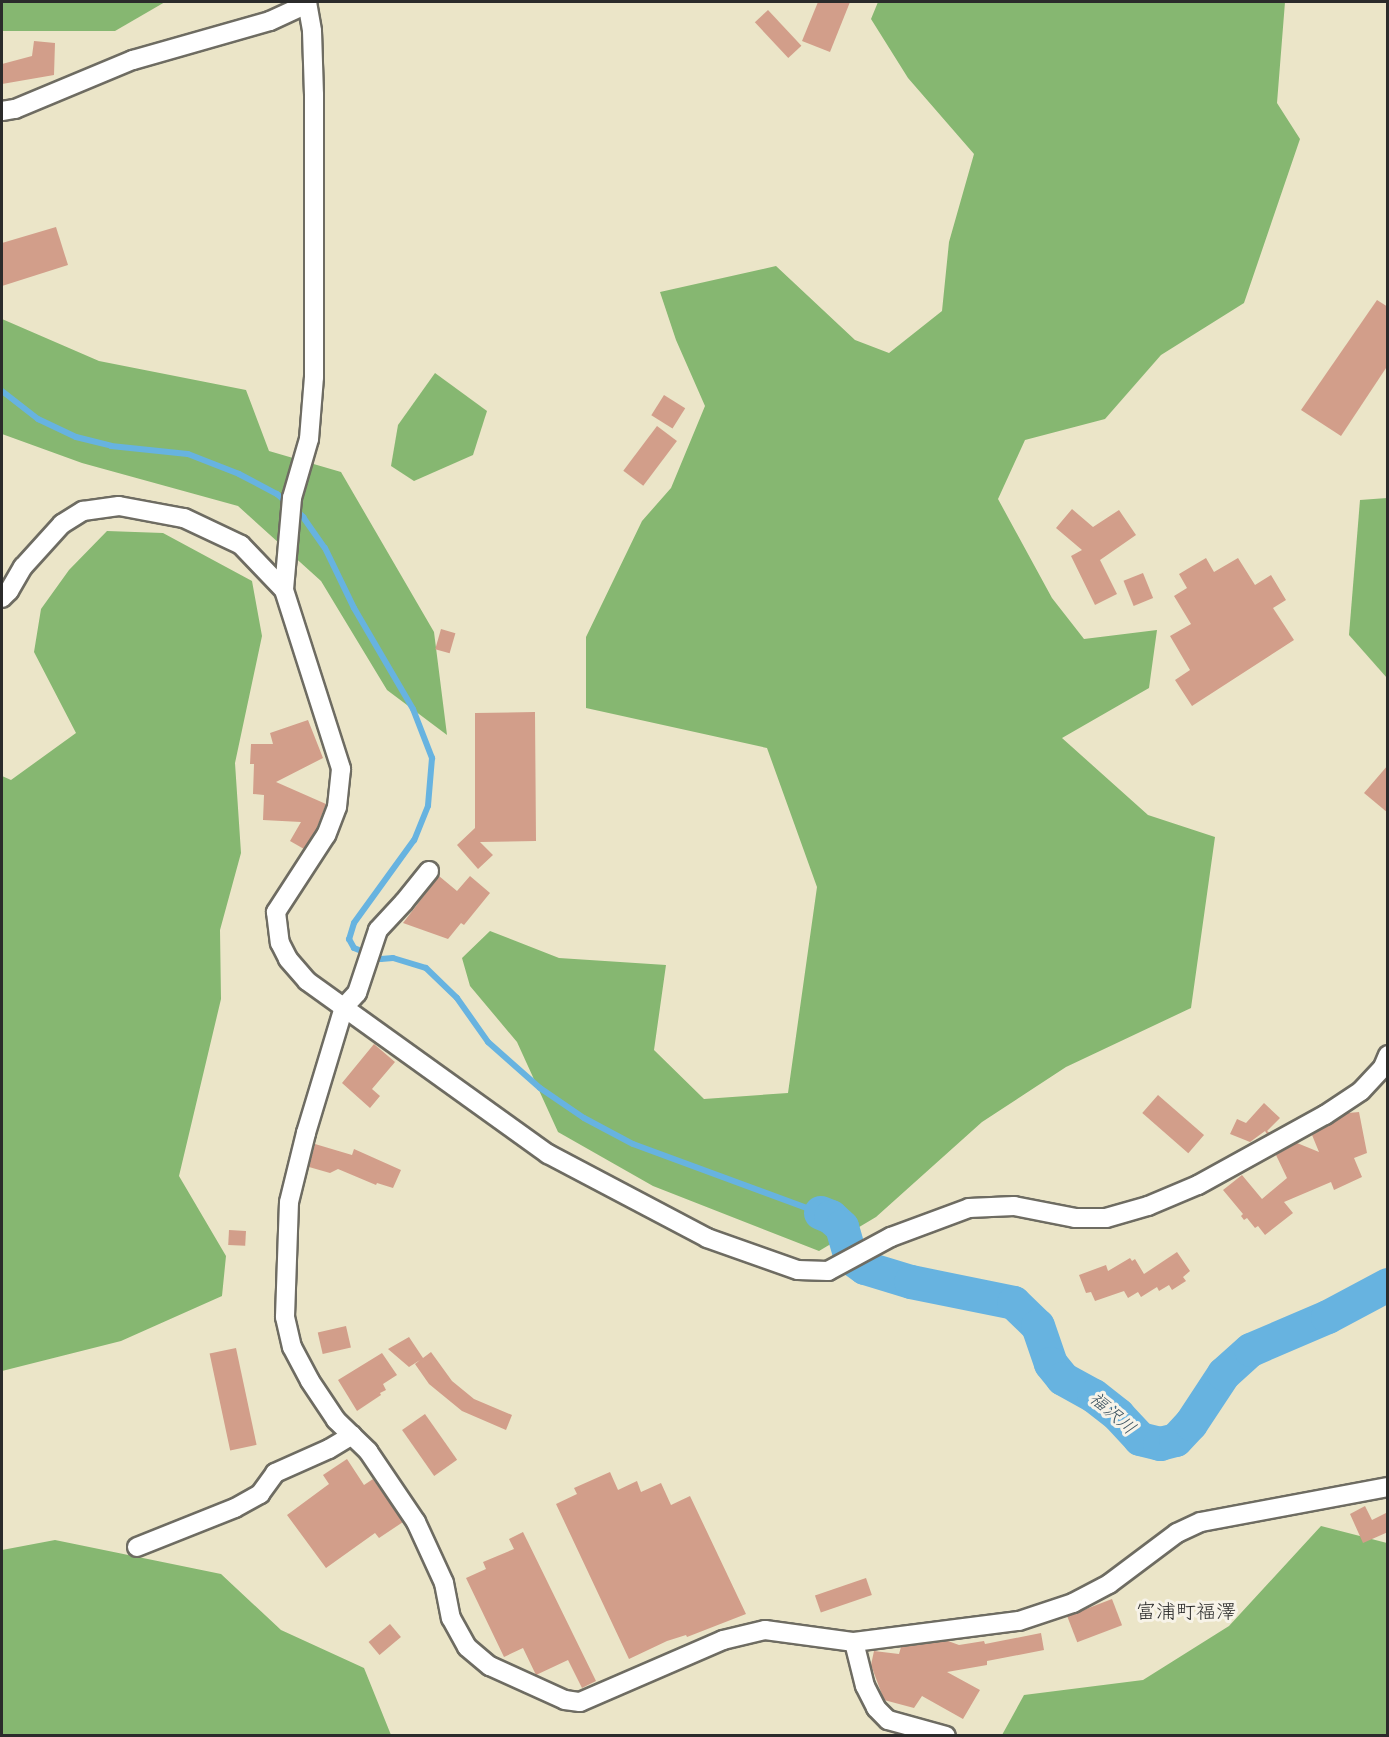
<!DOCTYPE html>
<meta charset="utf-8">
<style>
body{margin:0}
#map{position:relative;width:1389px;height:1737px;overflow:hidden;background:#ebe5c8;font-family:"Architects Daughter","Klee One",sans-serif}
div>[style]{position:absolute}
[style*='--x']{left:calc(var(--x)*1px);top:calc(var(--y)*1px);width:calc(var(--w)*1px);rotate:calc(var(--a)*1deg)}
.forest>*{inset:0;background:#86b771}
.stream>*{height:6px;margin:-3px;padding:0 3px;transform-origin:3px;border-radius:3px;background:#67b3e0}
.river>*{height:34px;margin:-17px;padding:0 17px;transform-origin:17px;border-radius:17px;background:#67b3e0}
.building>*{inset:0;background:#d29e8a;transform-origin:0 0}
.roads{filter:drop-shadow(2px 0 #6e6c62) drop-shadow(-2px 0 #6e6c62) drop-shadow(0 2px #6e6c62) drop-shadow(0 -2px #6e6c62)}
.street>*{height:18px;margin:-9px;padding:0 9px;transform-origin:9px;border-radius:9px;background:#fff}
span{translate:-50% -50%;white-space:nowrap;text-align:center;line-height:1.15;-webkit-text-stroke:6px #f7f3e8;paint-order:stroke}
.water-label{font-size:18px;color:#3d5461;font-style:italic}
.quarter-label{font-size:20px;color:#2b2b2b}
.frame{position:absolute;inset:0;border:3px solid #2b2b2b;pointer-events:none}
</style>
<div id="map">
<div class="forest">
<div style="clip-path:polygon(2px 2px,165px 2px,115px 31px,2px 31px)"></div>
<div style="clip-path:polygon(878px 2px,1285px 2px,1277px 103px,1300px 139px,1244px 303px,1161px 355px,1105px 419px,1025px 440px,998px 499px,1052px 598px,1084px 639px,1157px 630px,1149px 688px,1062px 738px,1148px 815px,1215px 837px,1191px 1008px,1066px 1067px,982px 1122px,876px 1217px,819px 1251px,653px 1186px,558px 1132px,517px 1042px,470px 986px,462px 958px,490px 931px,559px 958px,666px 965px,654px 1050px,704px 1099px,788px 1093px,817px 887px,767px 748px,586px 708px,586px 637px,642px 521px,671px 488px,705px 406px,676px 340px,660px 292px,776px 266px,855px 340px,889px 353px,942px 311px,949px 242px,974px 154px,908px 78px,871px 19px)"></div>
<div style="clip-path:polygon(2px 319px,99px 361px,246px 390px,269px 451px,341px 472px,434px 632px,447px 735px,387px 690px,321px 581px,238px 506px,82px 463px,2px 434px)"></div>
<div style="clip-path:polygon(435px 373px,487px 411px,473px 455px,414px 481px,391px 466px,398px 425px)"></div>
<div style="clip-path:polygon(1387px 498px,1388px 498px,1387px 678px,1349px 635px,1360px 500px)"></div>
<div style="clip-path:polygon(107px 531px,163px 533px,252px 581px,262px 636px,235px 763px,241px 853px,220px 930px,221px 999px,179px 1176px,226px 1256px,222px 1296px,121px 1341px,2px 1371px,2px 776px,11px 780px,76px 733px,34px 652px,41px 609px,69px 570px)"></div>
<div style="clip-path:polygon(1321px 1526px,1387px 1543px,1387px 1735px,1002px 1735px,1024px 1695px,1143px 1680px,1229px 1626px)"></div>
<div style="clip-path:polygon(55px 1540px,221px 1574px,281px 1630px,364px 1668px,391px 1735px,2px 1735px,2px 1550px)"></div>
</div>
<div class="stream">
<div style="--x:2;--y:391;--w:46;--a:37.9"></div>
<div style="--x:38;--y:419;--w:42;--a:25.3"></div>
<div style="--x:76;--y:437;--w:36;--a:14"></div>
<div style="--x:111;--y:446;--w:77;--a:5.9"></div>
<div style="--x:188;--y:454;--w:55;--a:21.4"></div>
<div style="--x:239;--y:474;--w:43;--a:27.8"></div>
<div style="--x:277;--y:494;--w:35;--a:41"></div>
<div style="--x:303;--y:517;--w:38;--a:55"></div>
<div style="--x:325;--y:548;--w:67;--a:64.2"></div>
<div style="--x:354;--y:608;--w:117;--a:59.7"></div>
<div style="--x:413;--y:709;--w:53;--a:68.8"></div>
<div style="--x:432;--y:758;--w:48;--a:94.8"></div>
<div style="--x:428;--y:806;--w:37;--a:112"></div>
<div style="--x:414;--y:840;--w:102;--a:125.9"></div>
<div style="--x:354;--y:923;--w:17;--a:107"></div>
<div style="--x:349;--y:939;--w:10;--a:61"></div>
<div style="--x:354;--y:948;--w:29;--a:22"></div>
<div style="--x:381;--y:959;--w:12;--a:-5"></div>
<div style="--x:393;--y:958;--w:34;--a:17"></div>
<div style="--x:426;--y:968;--w:43;--a:44.1"></div>
<div style="--x:457;--y:998;--w:54;--a:54.8"></div>
<div style="--x:488;--y:1042;--w:69;--a:41.5"></div>
<div style="--x:540;--y:1088;--w:53;--a:34.3"></div>
<div style="--x:584;--y:1118;--w:55;--a:28"></div>
<div style="--x:633;--y:1144;--w:200;--a:20.2"></div>
</div>
<div class="river">
<div style="--x:821;--y:1213;--w:11;--a:22"></div>
<div style="--x:831;--y:1217;--w:15;--a:42"></div>
<div style="--x:842;--y:1227;--w:32;--a:74"></div>
<div style="--x:851;--y:1258;--w:17;--a:36"></div>
<div style="--x:865;--y:1268;--w:48;--a:16.9"></div>
<div style="--x:911;--y:1282;--w:105;--a:11.5"></div>
<div style="--x:1014;--y:1303;--w:33;--a:44"></div>
<div style="--x:1038;--y:1326;--w:40;--a:71.1"></div>
<div style="--x:1051;--y:1364;--w:19;--a:51"></div>
<div style="--x:1063;--y:1379;--w:35;--a:29"></div>
<div style="--x:1094;--y:1396;--w:31;--a:38"></div>
<div style="--x:1118;--y:1415;--w:33;--a:47"></div>
<div style="--x:1140;--y:1439;--w:21;--a:14"></div>
<div style="--x:1160;--y:1444;--w:16;--a:-14"></div>
<div style="--x:1176;--y:1440;--w:22;--a:-47"></div>
<div style="--x:1191;--y:1424;--w:60;--a:-56.6"></div>
<div style="--x:1224;--y:1374;--w:36;--a:-42"></div>
<div style="--x:1251;--y:1350;--w:84;--a:-23.2"></div>
<div style="--x:1328;--y:1317;--w:68;--a:-28.1"></div>
</div>
<div class="building">
<div style="clip-path:polygon(818px 2px,850px 2px,830px 52px,802px 41px)"></div>
<div style="left:768px;top:10px;width:49px;height:18px;rotate:47deg"></div>
<div style="clip-path:polygon(34px 41px,55px 43px,54px 75px,2px 84px,2px 64px,32px 56px)"></div>
<div style="clip-path:polygon(56px 227px,68px 265px,2px 286px,2px 243px)"></div>
<div style="clip-path:polygon(1377px 300px,1388px 307px,1388px 365px,1341px 436px,1301px 410px)"></div>
<div style="left:664px;top:395px;width:25px;height:24px;rotate:32deg"></div>
<div style="left:657px;top:426px;width:25px;height:56px;rotate:37deg"></div>
<div style="clip-path:polygon(1072px 509px,1093px 527px,1119px 510px,1136px 535px,1100px 560px,1117px 594px,1095px 605px,1071px 556px,1082px 550px,1056px 528px)"></div>
<div style="clip-path:polygon(1206px 558px,1214px 572px,1238px 558px,1255px 585px,1271px 575px,1286px 600px,1273px 608px,1294px 640px,1192px 706px,1175px 680px,1190px 670px,1170px 636px,1191px 624px,1174px 596px,1187px 588px,1179px 574px)"></div>
<div style="left:1143px;top:573px;width:27px;height:21px;rotate:68deg"></div>
<div style="left:441px;top:629px;width:15px;height:21px;rotate:16deg"></div>
<div style="clip-path:polygon(535px 712px,536px 841px,480px 842px,493px 855px,478px 869px,457px 845px,475px 828px,475px 713px)"></div>
<div style="clip-path:polygon(308px 720px,323px 758px,276px 782px,326px 804px,316px 830px,304px 849px,290px 841px,301px 822px,263px 820px,264px 795px,253px 794px,254px 764px,250px 764px,251px 744px,273px 744px,270px 733px)"></div>
<div style="clip-path:polygon(1388px 765px,1388px 813px,1364px 793px)"></div>
<div style="clip-path:polygon(439px 876px,457px 891px,470px 876px,490px 893px,464px 925px,461px 923px,448px 939px,403px 923px)"></div>
<div style="clip-path:polygon(374px 1044px,395px 1062px,372px 1089px,380px 1096px,370px 1108px,342px 1083px)"></div>
<div style="left:1158px;top:1095px;width:61px;height:24px;rotate:41deg"></div>
<div style="clip-path:polygon(1264px 1103px,1280px 1118px,1267px 1131px,1270px 1133px,1267px 1134px,1265px 1131px,1250px 1142px,1230px 1134px,1237px 1119px,1246px 1123px)"></div>
<div style="clip-path:polygon(1359px 1112px,1367px 1153px,1354px 1158px,1362px 1177px,1334px 1190px,1331px 1182px,1284px 1202px,1293px 1213px,1265px 1235px,1258px 1226px,1255px 1228px,1247px 1218px,1244px 1220px,1241px 1216px,1243px 1214px,1223px 1190px,1242px 1175px,1262px 1199px,1287px 1178px,1276px 1155px,1297px 1143px,1319px 1152px,1312px 1135px,1348px 1113px)"></div>
<div style="clip-path:polygon(315px 1144px,352px 1155px,354px 1149px,401px 1170px,393px 1188px,377px 1183px,376px 1185px,338px 1169px,330px 1173px,309px 1167px)"></div>
<div style="left:229px;top:1230px;width:17px;height:15px;rotate:3deg"></div>
<div style="clip-path:polygon(1177px 1252px,1190px 1271px,1183px 1277px,1186px 1281px,1172px 1290px,1169px 1285px,1159px 1291px,1157px 1287px,1141px 1297px,1138px 1292px,1128px 1298px,1124px 1291px,1095px 1301px,1091px 1292px,1086px 1293px,1079px 1275px,1106px 1265px,1108px 1271px,1130px 1258px,1132px 1261px,1135px 1259px,1144px 1274px)"></div>
<div style="left:346px;top:1326px;width:22px;height:29px;rotate:77deg"></div>
<div style="clip-path:polygon(409px 1337px,423px 1358px,431px 1352px,452px 1381px,474px 1399px,512px 1415px,506px 1430px,462px 1411px,429px 1384px,415px 1364px,420px 1360px,409px 1367px,388px 1349px)"></div>
<div style="left:236px;top:1348px;width:99px;height:27px;rotate:78deg"></div>
<div style="clip-path:polygon(382px 1353px,397px 1375px,383px 1384px,386px 1390px,380px 1393px,381px 1395px,357px 1411px,338px 1380px)"></div>
<div style="left:425px;top:1414px;width:56px;height:28px;rotate:55deg"></div>
<div style="clip-path:polygon(347px 1459px,364px 1485px,373px 1479px,403px 1522px,379px 1538px,375px 1533px,326px 1568px,287px 1515px,329px 1484px,323px 1475px)"></div>
<div style="clip-path:polygon(610px 1472px,618px 1490px,637px 1481px,641px 1492px,661px 1483px,671px 1505px,690px 1496px,746px 1614px,687px 1637px,686px 1635px,667px 1641px,629px 1659px,556px 1504px,577px 1494px,574px 1488px)"></div>
<div style="clip-path:polygon(1365px 1506px,1372px 1520px,1388px 1512px,1388px 1532px,1363px 1543px,1350px 1514px)"></div>
<div style="clip-path:polygon(523px 1532px,596px 1681px,582px 1688px,568px 1660px,536px 1675px,523px 1648px,504px 1657px,466px 1578px,486px 1569px,483px 1562px,514px 1549px,509px 1539px)"></div>
<div style="left:866px;top:1578px;width:18px;height:54px;rotate:71deg"></div>
<div style="left:1112px;top:1599px;width:28px;height:48px;rotate:69deg"></div>
<div style="left:390px;top:1624px;width:17px;height:28px;rotate:50deg"></div>
<div style="clip-path:polygon(1041px 1633px,1044px 1650px,987px 1661px,987px 1665px,947px 1672px,980px 1690px,963px 1719px,922px 1696px,914px 1708px,884px 1700px,871px 1665px,874px 1651px,899px 1654px,901px 1647px,948px 1641px,959px 1645px,984px 1641px,985px 1644px)"></div>
</div>
<div class="roads">
<div class="street">
<div style="--x:307;--y:2;--w:29;--a:80"></div>
<div style="--x:312;--y:31;--w:64;--a:88.2"></div>
<div style="--x:314;--y:95;--w:282;--a:90"></div>
<div style="--x:314;--y:377;--w:62;--a:94.6"></div>
<div style="--x:309;--y:439;--w:61;--a:106.1"></div>
<div style="--x:292;--y:498;--w:92;--a:95"></div>
<div style="--x:284;--y:590;--w:188;--a:72.3"></div>
<div style="--x:341;--y:769;--w:38;--a:96"></div>
<div style="--x:337;--y:807;--w:30;--a:111"></div>
<div style="--x:326;--y:835;--w:92;--a:123"></div>
<div style="--x:276;--y:912;--w:31;--a:83"></div>
<div style="--x:280;--y:943;--w:18;--a:63"></div>
<div style="--x:288;--y:959;--w:29;--a:49"></div>
<div style="--x:307;--y:981;--w:297;--a:35.7"></div>
<div style="--x:548;--y:1154;--w:180;--a:27.8"></div>
<div style="--x:707;--y:1238;--w:96;--a:19.4"></div>
<div style="--x:798;--y:1270;--w:30;--a:2"></div>
<div style="--x:828;--y:1271;--w:72;--a:-28.4"></div>
<div style="--x:891;--y:1237;--w:83;--a:-20.4"></div>
<div style="--x:969;--y:1208;--w:45;--a:-2.5"></div>
<div style="--x:1014;--y:1206;--w:62;--a:11.1"></div>
<div style="--x:1075;--y:1218;--w:31;--a:0"></div>
<div style="--x:1106;--y:1218;--w:44;--a:-15.9"></div>
<div style="--x:1148;--y:1206;--w:54;--a:-22.8"></div>
<div style="--x:1198;--y:1185;--w:145;--a:-28.9"></div>
<div style="--x:1325;--y:1115;--w:43;--a:-33.7"></div>
<div style="--x:1361;--y:1091;--w:33;--a:-47"></div>
<div style="--x:1383;--y:1067;--w:13;--a:-67"></div>
<div style="--x:2;--y:111;--w:13;--a:-9"></div>
<div style="--x:15;--y:109;--w:128;--a:-22.6"></div>
<div style="--x:133;--y:60;--w:142;--a:-15.9"></div>
<div style="--x:270;--y:21;--w:41;--a:-24.7"></div>
<div style="--x:2;--y:598;--w:10;--a:-45"></div>
<div style="--x:9;--y:591;--w:28;--a:-60"></div>
<div style="--x:23;--y:567;--w:58;--a:-47.8"></div>
<div style="--x:62;--y:524;--w:25;--a:-32"></div>
<div style="--x:83;--y:511;--w:36;--a:-8"></div>
<div style="--x:119;--y:506;--w:66;--a:10.5"></div>
<div style="--x:184;--y:518;--w:63;--a:25.3"></div>
<div style="--x:241;--y:545;--w:62;--a:46.3"></div>
<div style="--x:429;--y:871;--w:40;--a:129"></div>
<div style="--x:404;--y:902;--w:38;--a:133"></div>
<div style="--x:378;--y:930;--w:66;--a:108.4"></div>
<div style="--x:357;--y:993;--w:19;--a:133"></div>
<div style="--x:344;--y:1007;--w:132;--a:106.8"></div>
<div style="--x:306;--y:1133;--w:71;--a:103.8"></div>
<div style="--x:289;--y:1202;--w:115;--a:92"></div>
<div style="--x:285;--y:1317;--w:31;--a:77"></div>
<div style="--x:292;--y:1347;--w:38;--a:62"></div>
<div style="--x:310;--y:1381;--w:47;--a:56.3"></div>
<div style="--x:336;--y:1420;--w:45;--a:44.1"></div>
<div style="--x:368;--y:1451;--w:86;--a:55.9"></div>
<div style="--x:416;--y:1522;--w:67;--a:65.3"></div>
<div style="--x:444;--y:1583;--w:36;--a:79"></div>
<div style="--x:451;--y:1618;--w:33;--a:61"></div>
<div style="--x:467;--y:1647;--w:30;--a:40"></div>
<div style="--x:490;--y:1666;--w:82;--a:24.4"></div>
<div style="--x:565;--y:1700;--w:15;--a:8"></div>
<div style="--x:580;--y:1702;--w:156;--a:-23.4"></div>
<div style="--x:723;--y:1640;--w:43;--a:-13.4"></div>
<div style="--x:765;--y:1630;--w:90;--a:7.7"></div>
<div style="--x:854;--y:1642;--w:166;--a:-7.3"></div>
<div style="--x:1019;--y:1621;--w:57;--a:-18.4"></div>
<div style="--x:1073;--y:1603;--w:41;--a:-27.8"></div>
<div style="--x:1109;--y:1584;--w:85;--a:-36.9"></div>
<div style="--x:1177;--y:1533;--w:26;--a:-25"></div>
<div style="--x:1201;--y:1522;--w:190;--a:-10.6"></div>
<div style="--x:137;--y:1547;--w:105;--a:-21.7"></div>
<div style="--x:235;--y:1508;--w:29;--a:-29"></div>
<div style="--x:260;--y:1494;--w:26;--a:-54"></div>
<div style="--x:275;--y:1473;--w:59;--a:-24"></div>
<div style="--x:329;--y:1449;--w:27;--a:-31"></div>
<div style="--x:854;--y:1642;--w:45;--a:76"></div>
<div style="--x:865;--y:1686;--w:25;--a:63"></div>
<div style="--x:876;--y:1708;--w:17;--a:45"></div>
<div style="--x:888;--y:1720;--w:60;--a:15.4"></div>
</div>
</div>
<div class="water-label">
<span style="left:1112px;top:1414px;rotate:41deg">福沢川</span>
</div>
<div class="quarter-label">
<span style="left:1186px;top:1612px">富浦町福澤</span>
</div>
<div class="frame"></div>
</div>
